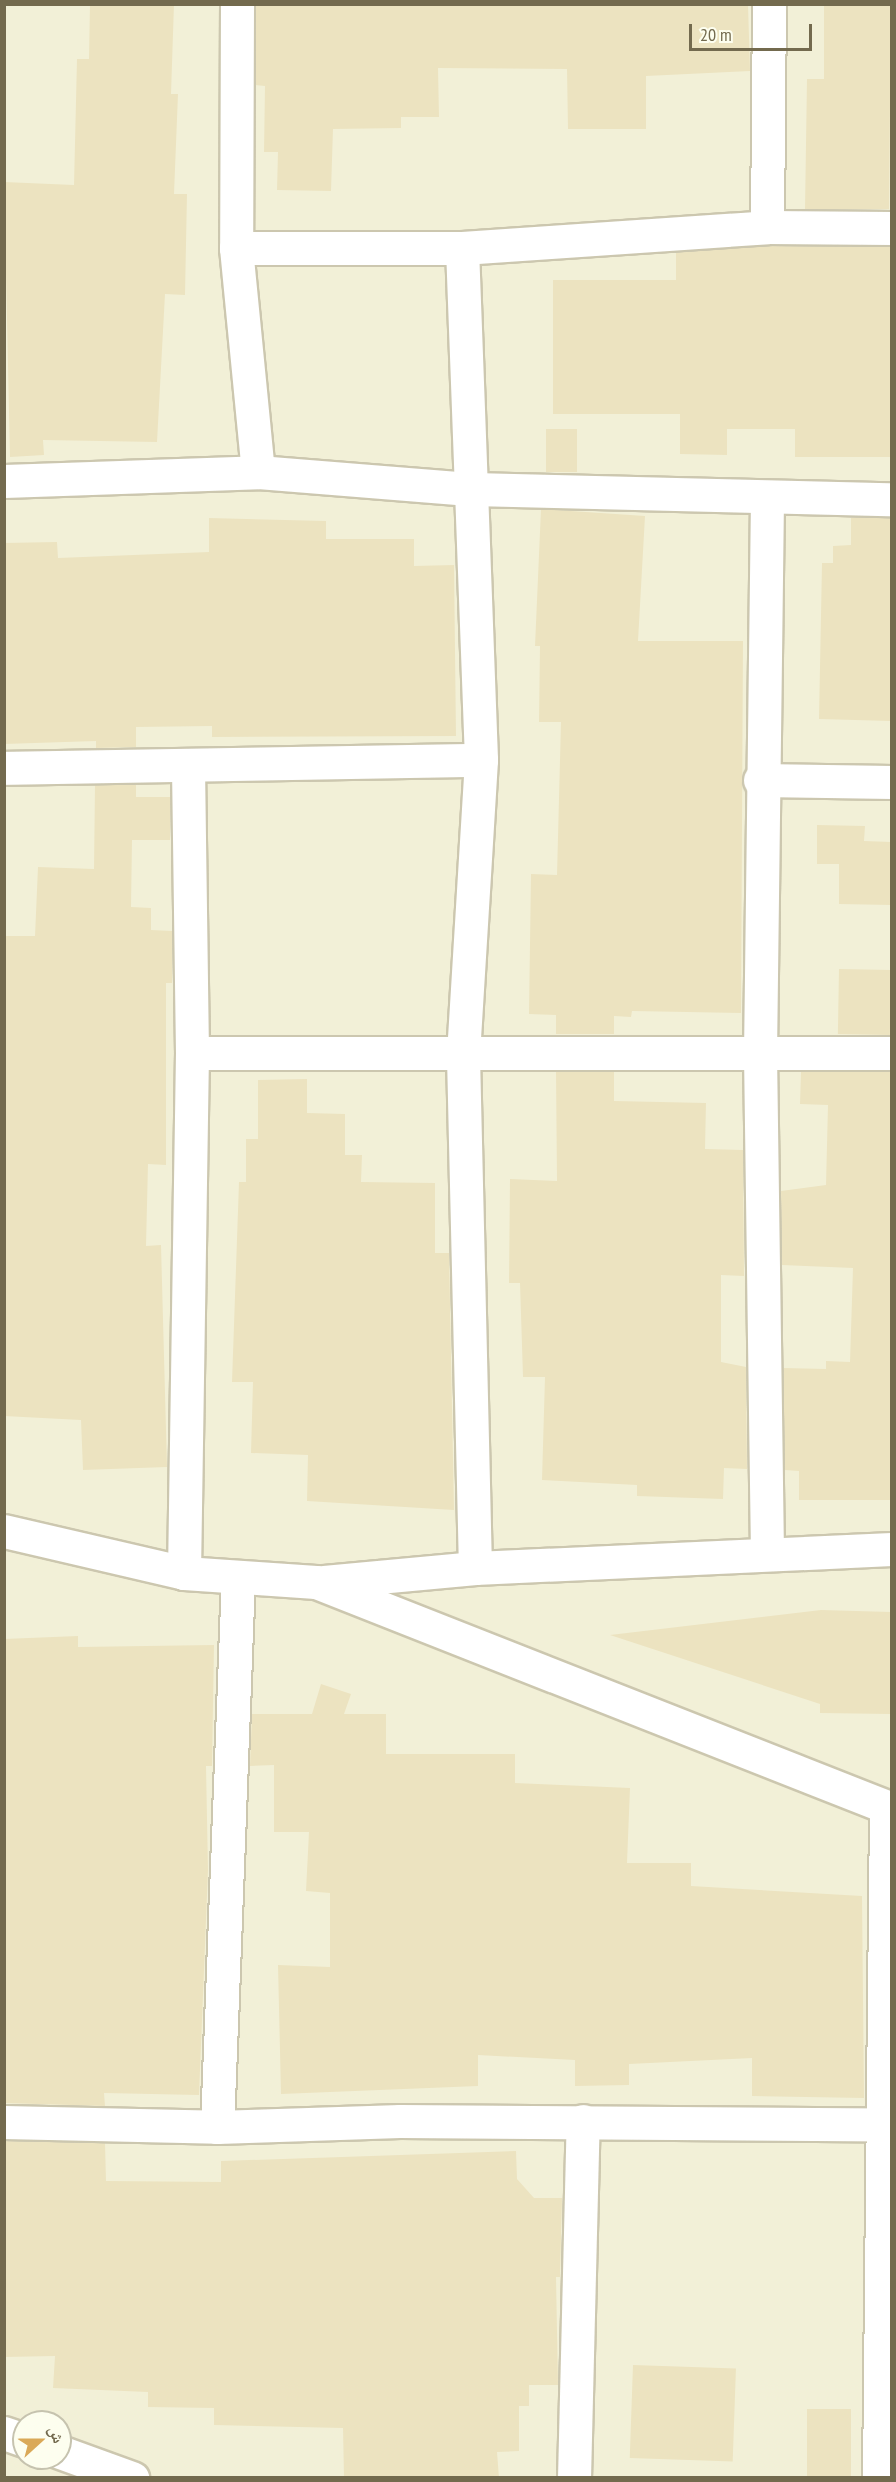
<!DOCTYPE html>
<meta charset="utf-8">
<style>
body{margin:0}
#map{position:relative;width:896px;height:2482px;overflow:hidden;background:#fafbe8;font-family:"PT Sans Narrow","Noto Naskh Arabic",sans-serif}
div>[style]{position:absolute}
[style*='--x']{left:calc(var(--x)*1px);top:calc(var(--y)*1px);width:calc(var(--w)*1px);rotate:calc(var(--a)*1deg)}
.residential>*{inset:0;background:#f2f0d7}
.building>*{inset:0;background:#ece3c0;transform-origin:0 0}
.roads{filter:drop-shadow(2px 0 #ccc7af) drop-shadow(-2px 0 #ccc7af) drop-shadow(0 2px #ccc7af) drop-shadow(0 -2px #ccc7af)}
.minor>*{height:33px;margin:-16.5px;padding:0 16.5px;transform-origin:16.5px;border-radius:16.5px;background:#fff}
span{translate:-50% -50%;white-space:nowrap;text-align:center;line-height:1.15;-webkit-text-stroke:6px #fdfeef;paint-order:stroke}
.frame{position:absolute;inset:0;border:6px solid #736a4e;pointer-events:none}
.north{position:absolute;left:12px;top:2410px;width:60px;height:60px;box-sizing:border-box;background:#fdfeef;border:2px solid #c6c3af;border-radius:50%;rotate:69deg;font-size:16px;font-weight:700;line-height:24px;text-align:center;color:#736a4e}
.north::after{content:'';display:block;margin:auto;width:21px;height:27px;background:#daa958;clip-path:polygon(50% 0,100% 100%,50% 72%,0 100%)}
.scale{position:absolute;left:689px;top:24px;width:123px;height:27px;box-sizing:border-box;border:3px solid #736a4e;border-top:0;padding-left:8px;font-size:18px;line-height:21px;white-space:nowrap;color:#736a4e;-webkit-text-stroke:4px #fdfeef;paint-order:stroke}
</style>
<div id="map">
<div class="residential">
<div style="clip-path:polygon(evenodd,5px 5px,891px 5px,891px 2477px,5px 2478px,5px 5px,24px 2422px,60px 2422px,60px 2458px,24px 2458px,24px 2422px)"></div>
</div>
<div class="building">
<div style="clip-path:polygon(90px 4px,174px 4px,171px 94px,178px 94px,174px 194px,187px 194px,185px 295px,165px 294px,157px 442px,43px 440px,44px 455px,10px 457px,4px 182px,74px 185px,77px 59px,89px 59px)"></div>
<div style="clip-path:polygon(256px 4px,748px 4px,750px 71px,646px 76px,646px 129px,568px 129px,567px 69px,438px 68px,439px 117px,401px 117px,401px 128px,333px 129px,331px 191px,277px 190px,278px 152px,264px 152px,265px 86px,255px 85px)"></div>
<div style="clip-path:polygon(824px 4px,891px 4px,889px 209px,805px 209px,807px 79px,824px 79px)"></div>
<div style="clip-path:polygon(768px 246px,891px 247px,891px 457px,795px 457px,795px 429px,727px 429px,727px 455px,680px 454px,680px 414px,553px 414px,553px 280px,676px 280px,676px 252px)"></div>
<div style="left:546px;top:429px;width:31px;height:43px"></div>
<div style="clip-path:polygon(541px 509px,645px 516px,638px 641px,743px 641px,741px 1013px,632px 1011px,631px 1017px,614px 1016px,614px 1034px,556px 1034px,556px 1015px,529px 1014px,531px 874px,557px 875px,561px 722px,539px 722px,540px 646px,535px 646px)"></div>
<div style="clip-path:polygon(209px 518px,326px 521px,326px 539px,414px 539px,414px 566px,454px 565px,456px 736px,212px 737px,212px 726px,136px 727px,136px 747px,96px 748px,96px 741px,4px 744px,4px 543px,57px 542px,58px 558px,209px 552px)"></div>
<div style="clip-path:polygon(851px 518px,891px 518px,891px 721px,819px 719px,822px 563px,833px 563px,833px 546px,851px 545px)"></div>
<div style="clip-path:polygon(95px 785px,136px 785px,136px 797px,170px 797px,170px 840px,132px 840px,131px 907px,151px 908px,151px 930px,172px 931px,172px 983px,166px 983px,166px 1165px,148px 1164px,146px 1246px,161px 1245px,167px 1467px,83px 1470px,81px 1420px,4px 1416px,4px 936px,35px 936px,38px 867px,94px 869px)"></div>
<div style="clip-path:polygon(817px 825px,865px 826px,864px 841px,891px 842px,891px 905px,839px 904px,839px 864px,817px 864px)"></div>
<div style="left:839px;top:969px;width:52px;height:65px;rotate:1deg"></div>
<div style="clip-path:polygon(556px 1072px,614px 1072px,614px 1101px,706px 1103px,705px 1149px,743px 1150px,744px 1276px,721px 1275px,721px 1362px,746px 1367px,747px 1469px,724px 1468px,723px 1499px,637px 1496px,637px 1485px,542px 1480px,545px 1377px,523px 1377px,520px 1283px,509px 1283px,510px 1179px,557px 1181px)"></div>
<div style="clip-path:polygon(801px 1072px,891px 1072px,891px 1500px,799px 1500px,799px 1471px,785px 1470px,783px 1368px,826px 1369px,826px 1361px,850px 1362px,853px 1268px,782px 1265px,781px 1191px,826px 1185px,828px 1105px,800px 1104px)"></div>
<div style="clip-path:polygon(307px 1079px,307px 1113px,345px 1114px,345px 1155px,362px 1155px,361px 1182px,435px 1183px,435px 1253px,449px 1253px,454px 1510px,307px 1501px,308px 1455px,251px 1453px,253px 1382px,232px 1382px,239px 1182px,246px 1182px,246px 1139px,258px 1139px,258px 1080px)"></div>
<div style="clip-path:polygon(821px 1610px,891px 1612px,890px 1714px,820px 1713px,820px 1704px,610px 1635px)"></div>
<div style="clip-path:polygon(78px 1636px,78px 1647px,214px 1645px,212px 1766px,206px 1766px,208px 1870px,199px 2095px,104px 2093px,105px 2106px,4px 2103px,4px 1639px)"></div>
<div style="clip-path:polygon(321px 1684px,351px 1694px,344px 1714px,386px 1714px,386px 1754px,515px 1754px,515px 1783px,630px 1788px,627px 1863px,691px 1863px,691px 1886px,862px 1896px,864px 2098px,752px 2096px,752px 2058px,629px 2064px,629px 2085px,575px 2086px,575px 2060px,478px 2055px,478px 2086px,281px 2094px,278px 1965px,330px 1967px,330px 1893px,306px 1891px,309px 1832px,274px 1832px,274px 1765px,250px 1766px,252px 1714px,312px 1714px)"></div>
<div style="clip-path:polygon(4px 2141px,105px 2143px,106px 2181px,221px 2182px,221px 2161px,516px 2151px,517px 2179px,534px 2198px,562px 2198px,560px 2277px,556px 2277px,558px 2385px,529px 2385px,529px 2406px,519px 2406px,519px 2451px,497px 2452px,499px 2478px,344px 2478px,343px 2428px,214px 2425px,214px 2408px,148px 2407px,148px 2392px,53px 2388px,55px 2356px,4px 2357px)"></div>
<div style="left:633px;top:2365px;width:103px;height:93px;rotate:2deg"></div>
<div style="left:807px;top:2409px;width:44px;height:69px"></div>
</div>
<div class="roads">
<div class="minor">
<div style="--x:237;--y:4;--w:244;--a:90.2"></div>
<div style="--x:236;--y:248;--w:225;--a:84.4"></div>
<div style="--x:767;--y:227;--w:223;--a:-89.5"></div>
<div style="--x:236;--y:248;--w:226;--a:0"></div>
<div style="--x:462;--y:248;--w:306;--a:-3.9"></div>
<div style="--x:767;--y:227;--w:125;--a:0.5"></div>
<div style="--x:462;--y:248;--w:512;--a:87.87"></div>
<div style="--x:481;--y:760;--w:297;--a:93.5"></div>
<div style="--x:463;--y:1056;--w:512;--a:88.66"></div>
<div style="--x:4;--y:481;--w:254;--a:-2"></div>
<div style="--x:258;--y:472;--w:212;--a:4.6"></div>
<div style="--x:469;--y:489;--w:423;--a:1.4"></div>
<div style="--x:767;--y:498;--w:555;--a:90.72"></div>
<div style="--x:760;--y:1053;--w:501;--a:89.2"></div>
<div style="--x:4;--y:768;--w:477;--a:-1"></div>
<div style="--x:760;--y:780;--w:132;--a:0.9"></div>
<div style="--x:192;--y:1053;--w:700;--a:0"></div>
<div style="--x:4;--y:1531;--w:185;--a:13.1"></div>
<div style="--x:184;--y:1573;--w:132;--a:3.9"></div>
<div style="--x:316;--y:1582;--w:619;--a:21.51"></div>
<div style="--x:184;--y:1573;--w:520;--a:-89.12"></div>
<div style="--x:192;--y:1053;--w:287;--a:-90.8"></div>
<div style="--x:324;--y:1582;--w:152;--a:-5.3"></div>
<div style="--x:475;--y:1568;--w:417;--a:-2.6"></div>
<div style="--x:4;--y:2122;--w:213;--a:1.3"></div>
<div style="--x:217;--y:2127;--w:183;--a:-1.9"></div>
<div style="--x:400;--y:2121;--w:485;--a:0.4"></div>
<div style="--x:217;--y:2127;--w:550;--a:-87.81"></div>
<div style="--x:4;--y:2433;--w:21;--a:19"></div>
<div style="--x:60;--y:2452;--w:77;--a:19.9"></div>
<div style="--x:574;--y:2478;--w:357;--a:-88.6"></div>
<div style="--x:879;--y:2478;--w:671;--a:-89.4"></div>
</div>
</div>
<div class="frame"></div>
<div class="north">ش</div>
<div class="scale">20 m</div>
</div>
